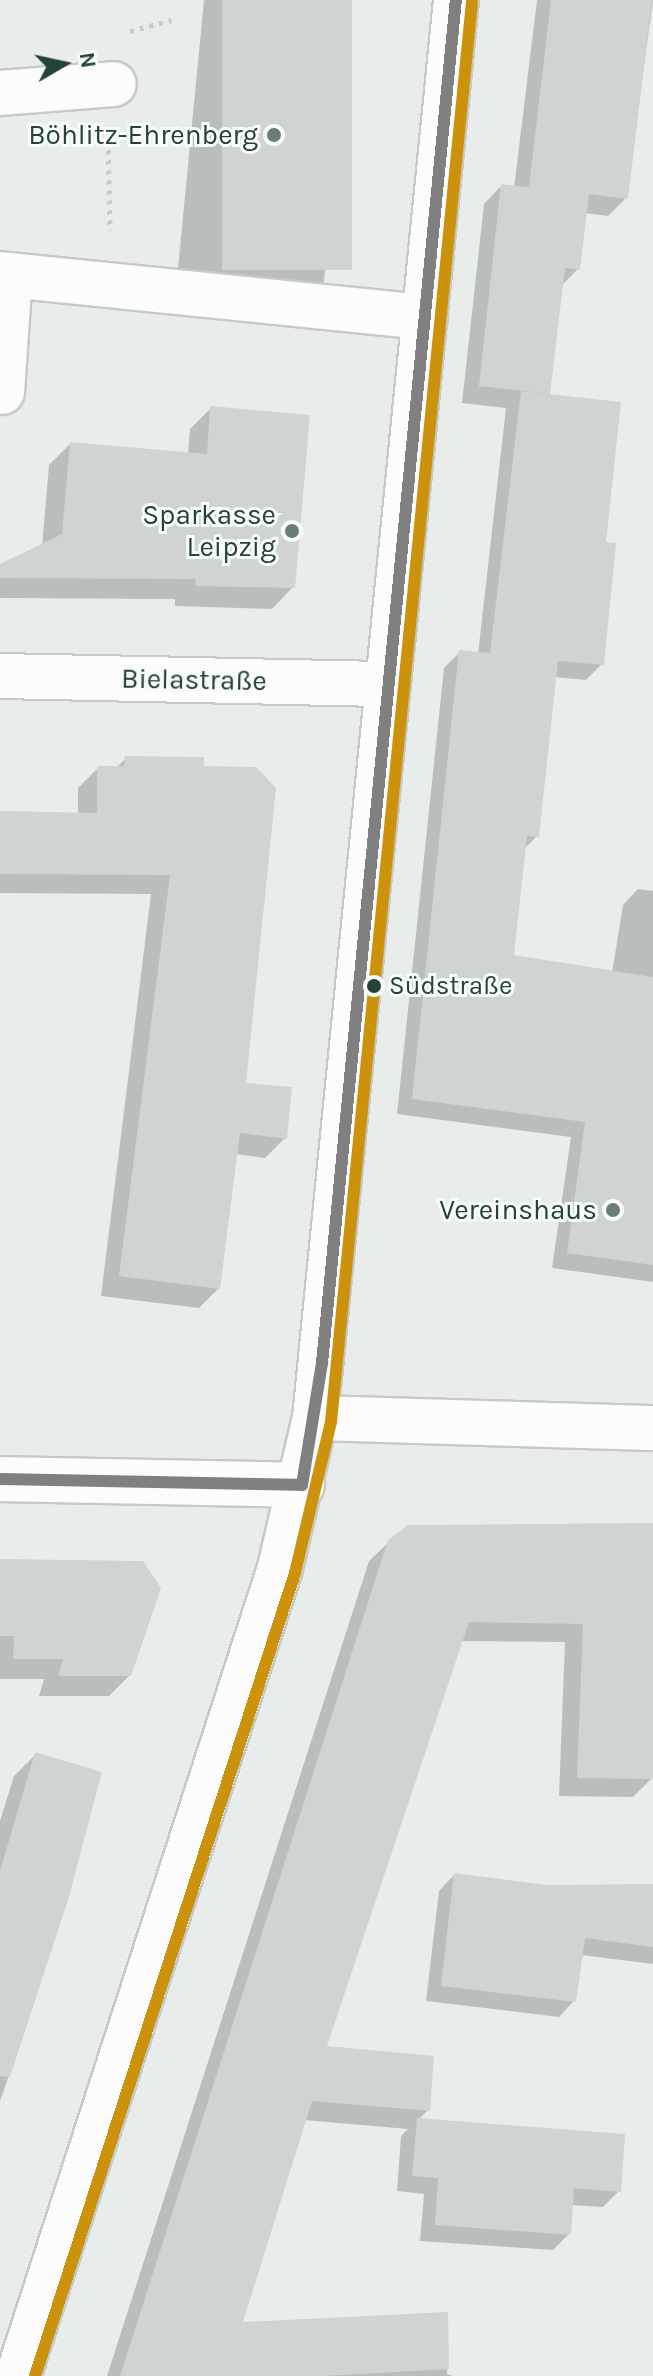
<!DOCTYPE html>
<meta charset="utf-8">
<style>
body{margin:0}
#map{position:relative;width:653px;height:2376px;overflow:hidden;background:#e8edeb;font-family:Karla,sans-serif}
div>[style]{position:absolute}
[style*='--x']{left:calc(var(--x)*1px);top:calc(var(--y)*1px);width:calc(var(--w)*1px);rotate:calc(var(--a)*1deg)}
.shadow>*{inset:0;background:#0003}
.building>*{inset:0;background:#cfd4d2;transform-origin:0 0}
.path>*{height:5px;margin-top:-2.5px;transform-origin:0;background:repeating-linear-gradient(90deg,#c3ccca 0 4px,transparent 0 10px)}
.roads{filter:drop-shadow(2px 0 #c5cac8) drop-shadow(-2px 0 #c5cac8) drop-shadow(0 2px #c5cac8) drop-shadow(0 -2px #c5cac8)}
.minor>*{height:44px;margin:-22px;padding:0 22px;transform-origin:22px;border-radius:22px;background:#fcfcfc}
.bus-1>*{height:12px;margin:-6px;padding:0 6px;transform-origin:6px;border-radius:6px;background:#808080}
.bus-2>*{height:12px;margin:-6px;padding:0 6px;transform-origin:6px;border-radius:6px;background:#cd920c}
.dots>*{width:22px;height:22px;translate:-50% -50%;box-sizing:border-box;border:4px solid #f7fbf9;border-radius:50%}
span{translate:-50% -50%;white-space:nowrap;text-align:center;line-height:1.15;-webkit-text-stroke:6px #f7fbf9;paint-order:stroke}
.bus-label{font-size:26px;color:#24423a}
.left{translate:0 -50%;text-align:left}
.poi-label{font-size:28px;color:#24423a}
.right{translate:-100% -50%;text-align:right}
.street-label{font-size:28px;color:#24423a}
.north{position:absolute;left:24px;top:24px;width:80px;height:80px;-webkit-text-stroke:6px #f7fbf9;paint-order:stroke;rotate:81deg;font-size:22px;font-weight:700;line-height:32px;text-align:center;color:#24423a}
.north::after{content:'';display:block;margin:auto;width:28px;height:36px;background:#24423a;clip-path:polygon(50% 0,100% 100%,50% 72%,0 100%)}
</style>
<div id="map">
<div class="shadow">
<div style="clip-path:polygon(204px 0,350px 0,324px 281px,303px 302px,176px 289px)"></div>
<div style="clip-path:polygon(537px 0,653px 0,626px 198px,608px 216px,585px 213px,578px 269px,561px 286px,545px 396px,603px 543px,602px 664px,586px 680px,554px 677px,537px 836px,523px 850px,512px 956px,612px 973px,623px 905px,638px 889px,653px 891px,653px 1282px,552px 1268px,571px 1137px,397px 1114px,444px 668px,460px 652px,478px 654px,506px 408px,462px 403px,484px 204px,501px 186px,514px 188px)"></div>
<div style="clip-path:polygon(211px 408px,293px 587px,272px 609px,175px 606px,175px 599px,0 598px,0 566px,42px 546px,49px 465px,70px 444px,188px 454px,190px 429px)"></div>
<div style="clip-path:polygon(126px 758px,202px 759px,244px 1085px,285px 1138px,265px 1158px,236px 1154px,219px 1288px,199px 1308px,101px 1296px,151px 894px,0 893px,0 813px,78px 815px,78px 788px,98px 768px,116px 768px)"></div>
<div style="clip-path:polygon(653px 1525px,652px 1778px,633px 1797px,559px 1796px,565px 1642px,461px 1641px,324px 2048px,428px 2110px,418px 2120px,619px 2191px,603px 2207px,571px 2205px,569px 2234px,553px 2250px,420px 2241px,424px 2194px,397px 2191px,401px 2136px,408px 2129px,304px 2120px,240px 2324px,446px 2314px,447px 2374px,453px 2376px,107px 2376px,369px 1561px,389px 1542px)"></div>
<div style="clip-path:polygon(0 1561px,130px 1675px,109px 1696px,39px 1696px,44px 1679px,0 1679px)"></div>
<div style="clip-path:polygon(36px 1754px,25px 2030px,0 2101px,0 1821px,14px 1776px)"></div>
<div style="clip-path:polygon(454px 1875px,547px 1887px,653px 1886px,653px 1964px,581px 1955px,574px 2001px,559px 2017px,426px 2001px,439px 1891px)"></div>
</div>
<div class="building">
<div style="left:222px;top:0;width:130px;height:270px"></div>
<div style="clip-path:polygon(551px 0,652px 0,628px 199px,589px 194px,580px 270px,565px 268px,550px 394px,479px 386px,501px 184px,529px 187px)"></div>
<div style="clip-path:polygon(521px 391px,621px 402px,606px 542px,616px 543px,604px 665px,558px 661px,539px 837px,527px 836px,514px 955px,653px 977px,653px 1265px,567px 1253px,585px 1122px,412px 1099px,459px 650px,490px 653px)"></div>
<div style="clip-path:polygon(210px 406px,310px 415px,295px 588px,196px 586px,195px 579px,0 578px,0 564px,62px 534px,70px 442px,207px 454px)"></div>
<div style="clip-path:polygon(125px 756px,204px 757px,204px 766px,256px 767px,276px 788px,246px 1083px,292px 1087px,287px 1139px,240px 1133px,220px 1289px,119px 1276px,170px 875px,0 874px,0 811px,97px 813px,97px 766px,124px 766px)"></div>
<div style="clip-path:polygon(653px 1523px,653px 1779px,577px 1778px,583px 1624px,469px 1622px,327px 2046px,434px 2056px,430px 2111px,312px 2101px,243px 2322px,448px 2312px,449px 2369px,323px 2376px,120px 2376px,388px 1540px,408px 1525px)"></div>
<div style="clip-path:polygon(0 1559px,143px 1561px,161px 1588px,131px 1676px,58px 1676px,63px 1659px,13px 1659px,14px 1636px,0 1636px)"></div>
<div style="clip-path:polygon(35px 1752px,102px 1772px,68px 1900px,10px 2077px,0 2076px,0 1871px)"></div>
<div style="clip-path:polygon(454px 1873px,547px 1885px,653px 1884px,653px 1947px,585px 1938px,576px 2002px,441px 1986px)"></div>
<div style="clip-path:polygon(417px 2118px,625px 2134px,621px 2192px,574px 2188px,571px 2235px,435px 2225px,438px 2178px,412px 2176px)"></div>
</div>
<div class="path">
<div style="--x:130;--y:31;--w:43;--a:-14.7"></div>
<div style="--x:108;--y:140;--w:90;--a:88.7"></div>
</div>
<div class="roads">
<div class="minor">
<div style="--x:0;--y:93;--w:114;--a:-4.5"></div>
<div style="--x:0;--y:274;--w:427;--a:5.8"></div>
<div style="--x:2;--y:392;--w:117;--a:-86.1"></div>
<div style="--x:0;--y:676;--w:388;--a:1.2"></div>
<div style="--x:315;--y:1418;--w:338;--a:1.7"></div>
<div style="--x:0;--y:1479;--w:302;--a:1.1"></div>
<div style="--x:18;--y:2376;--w:849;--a:-72.03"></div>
<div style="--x:280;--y:1568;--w:154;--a:-76.9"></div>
<div style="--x:315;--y:1418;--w:1425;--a:-84.32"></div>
</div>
</div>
<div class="bus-1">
<div style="--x:0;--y:1479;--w:302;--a:1.1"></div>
<div style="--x:302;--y:1485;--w:124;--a:-80.7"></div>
<div style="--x:322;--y:1363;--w:1370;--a:-84.39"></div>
</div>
<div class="bus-2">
<div style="--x:35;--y:2376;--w:844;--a:-72.06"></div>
<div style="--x:295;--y:1573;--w:155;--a:-76.6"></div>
<div style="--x:331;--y:1422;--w:1427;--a:-84.33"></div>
</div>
<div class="dots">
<div style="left:274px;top:135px;background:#697e78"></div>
<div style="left:292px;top:531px;background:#697e78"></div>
<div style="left:374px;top:986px;background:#24423a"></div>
<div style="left:613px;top:1210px;background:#697e78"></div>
</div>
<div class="bus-label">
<span class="left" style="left:389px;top:986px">Südstraße</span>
</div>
<div class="poi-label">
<span class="right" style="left:258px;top:135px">Böhlitz-Ehrenberg</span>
<span class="right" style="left:276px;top:531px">Sparkasse<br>Leipzig</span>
<span class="right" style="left:597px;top:1210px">Vereinshaus</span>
</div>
<div class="street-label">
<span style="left:194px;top:680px;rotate:1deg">Bielastraße</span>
</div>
<div class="north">N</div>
</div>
